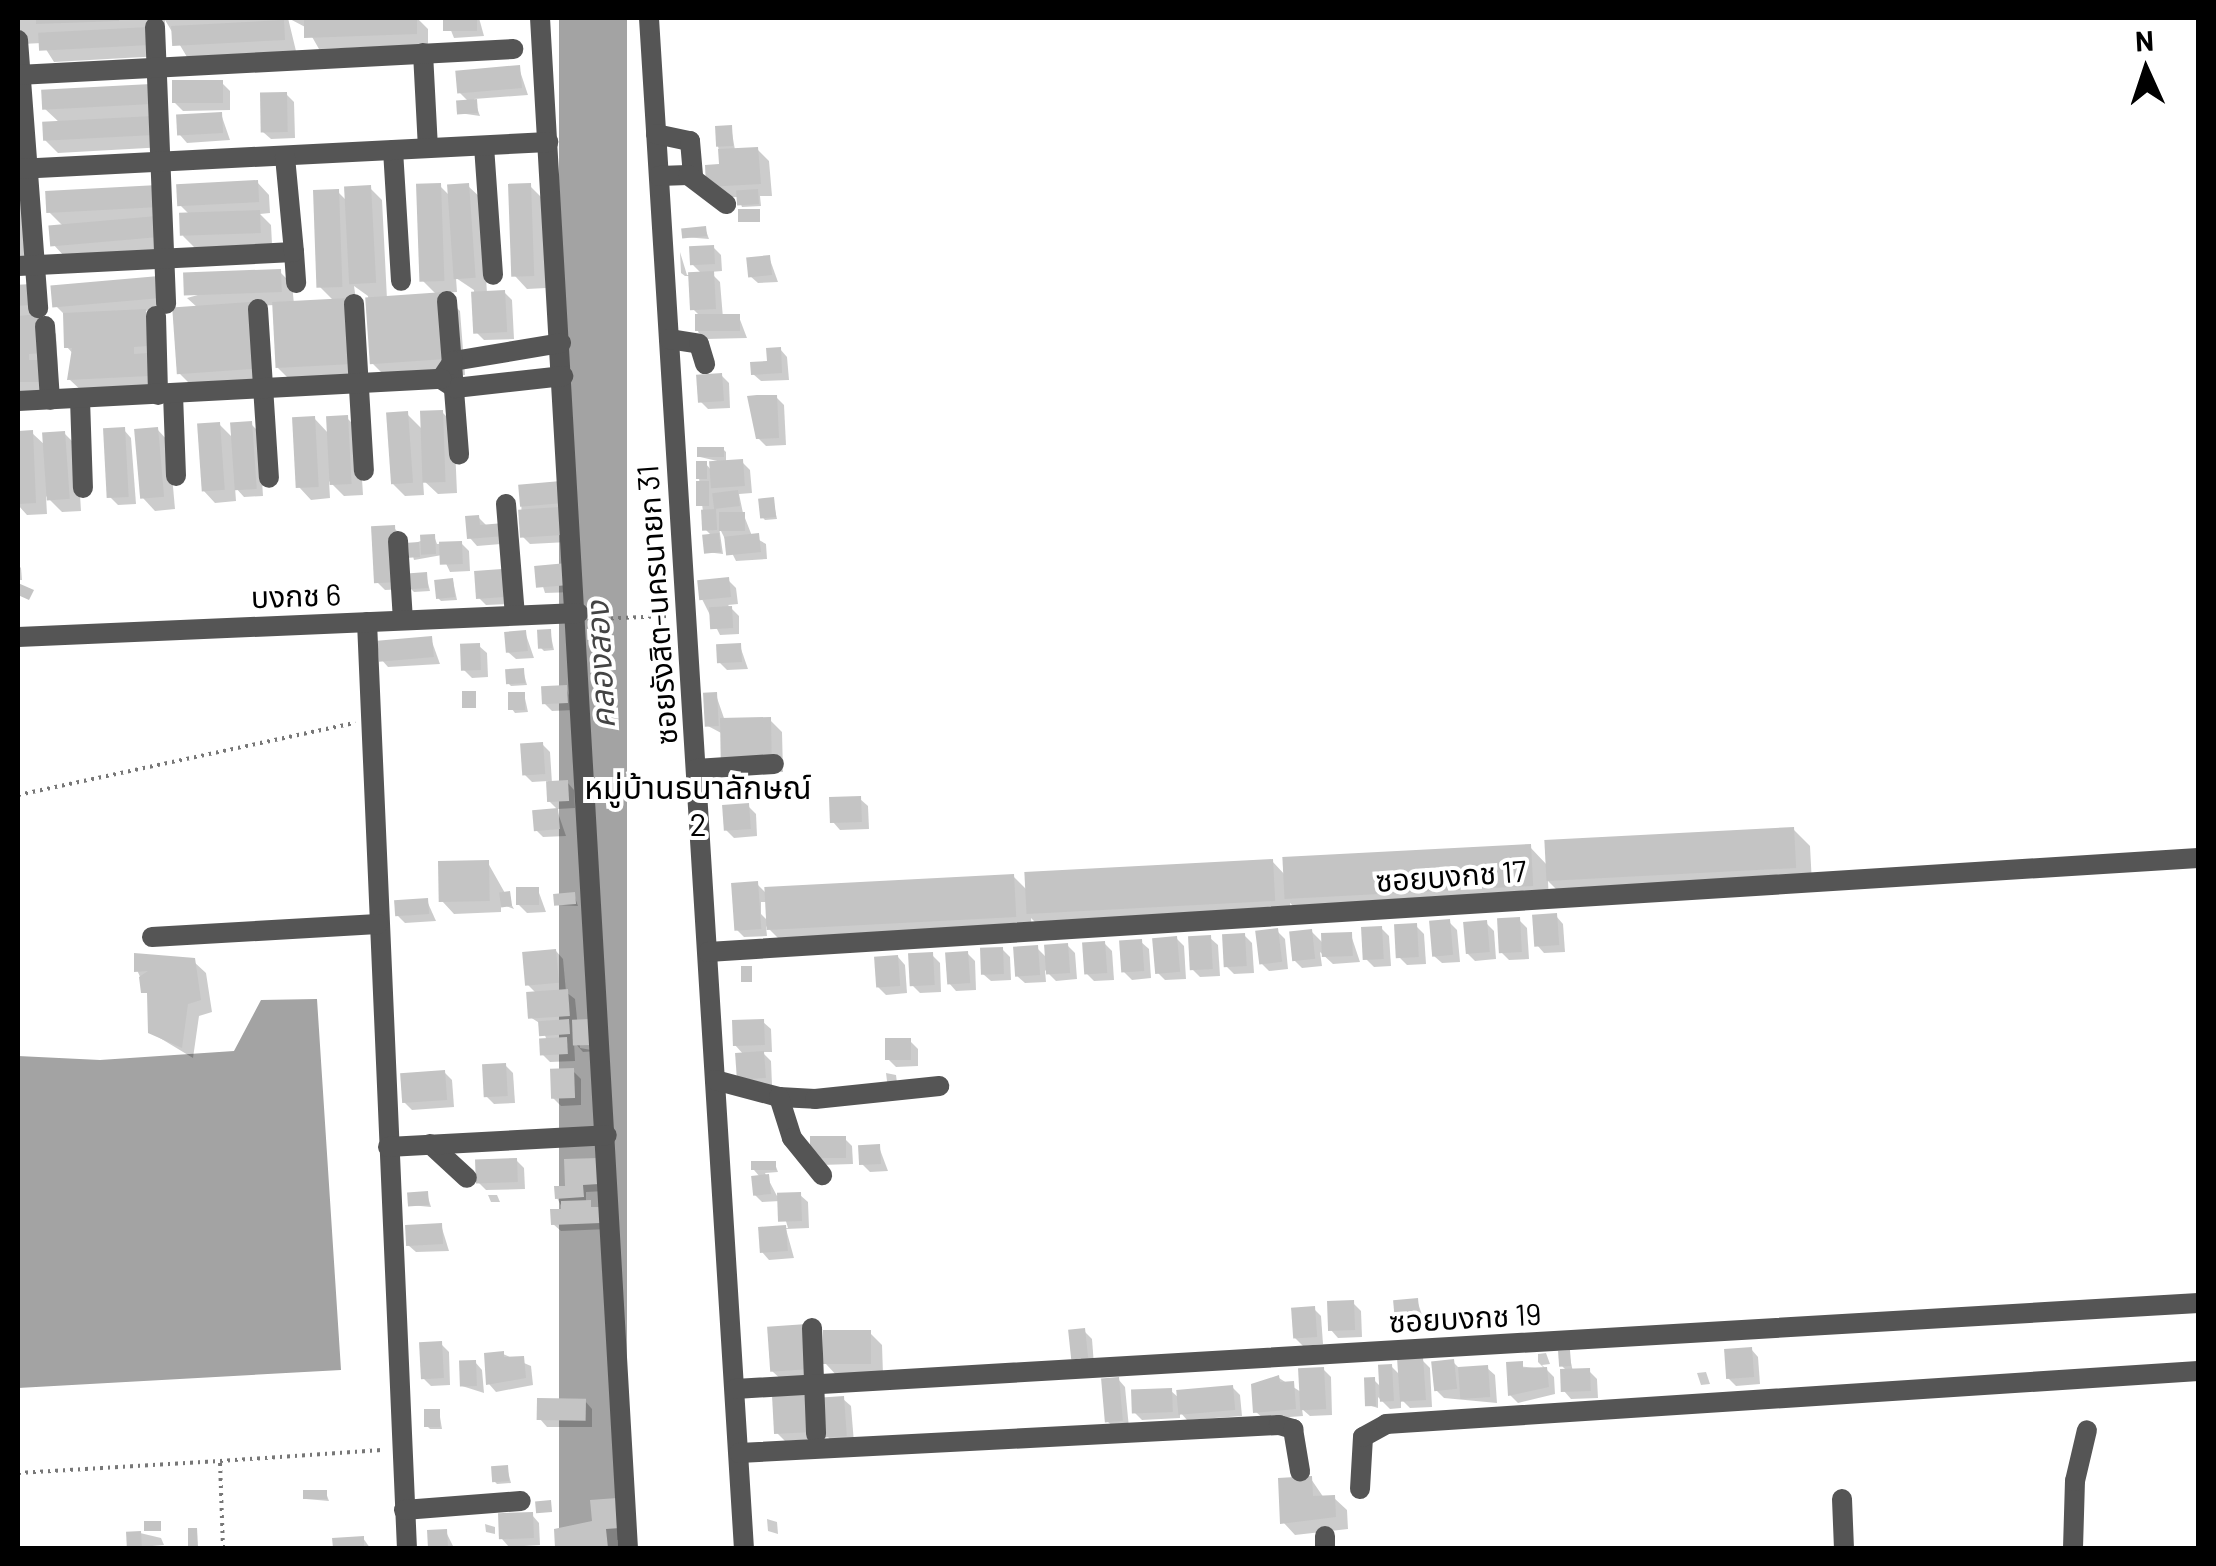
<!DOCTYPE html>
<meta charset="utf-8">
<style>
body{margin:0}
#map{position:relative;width:2216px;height:1566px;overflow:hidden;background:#fff;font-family:Barlow,"Noto Sans Thai",sans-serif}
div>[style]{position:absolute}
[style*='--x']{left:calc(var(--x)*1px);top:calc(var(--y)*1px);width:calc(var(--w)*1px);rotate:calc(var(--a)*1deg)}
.water>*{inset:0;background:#a3a3a3;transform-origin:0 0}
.shadow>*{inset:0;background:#0003}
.building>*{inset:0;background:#c4c4c4;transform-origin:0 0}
.path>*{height:4px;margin-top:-2px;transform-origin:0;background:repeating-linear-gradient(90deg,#777 0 2.5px,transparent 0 7.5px)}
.minor>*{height:20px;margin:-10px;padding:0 10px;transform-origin:10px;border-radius:10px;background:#555}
span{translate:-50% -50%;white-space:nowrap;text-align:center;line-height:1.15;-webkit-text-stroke:8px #fff;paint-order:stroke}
.street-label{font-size:30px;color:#000}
.water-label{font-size:32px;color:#444;font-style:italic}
.neighbourhood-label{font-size:32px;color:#000}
.frame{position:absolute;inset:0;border:20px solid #000;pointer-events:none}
.north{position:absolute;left:2096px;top:20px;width:100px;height:100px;-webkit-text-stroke:8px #fff;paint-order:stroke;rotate:357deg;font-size:28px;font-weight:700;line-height:40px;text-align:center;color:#000}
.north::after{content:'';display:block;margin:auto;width:35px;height:45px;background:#000;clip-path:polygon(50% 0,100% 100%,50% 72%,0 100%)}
</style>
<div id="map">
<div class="water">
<div style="left:559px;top:18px;width:68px;height:1533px"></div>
<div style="clip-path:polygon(317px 999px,341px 1370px,18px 1388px,18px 1056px,100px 1060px,234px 1051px,261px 1000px)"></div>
</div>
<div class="shadow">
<div style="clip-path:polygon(18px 18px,288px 18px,296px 51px,187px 57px,165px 20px,165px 35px,154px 36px,161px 56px,54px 62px,42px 43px,22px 44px,18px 65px)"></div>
<div style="clip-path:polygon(288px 18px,417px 18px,428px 29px,428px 45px,319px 49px,307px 28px)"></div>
<div style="clip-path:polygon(446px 18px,479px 18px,484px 36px,454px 38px)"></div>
<div style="clip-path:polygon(519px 68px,528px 95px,474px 99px,480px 116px,459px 113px,469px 102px,459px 92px)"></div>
<div style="clip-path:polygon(222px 83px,230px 91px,230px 110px,183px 111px,175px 103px)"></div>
<div style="clip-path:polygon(150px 86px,165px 147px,58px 153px,45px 140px,60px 123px,44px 108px)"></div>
<div style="clip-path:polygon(286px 94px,294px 102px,295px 138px,271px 139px,263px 132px)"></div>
<div style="clip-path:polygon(221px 114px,230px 140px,187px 143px,180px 135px)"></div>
<div style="clip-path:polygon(731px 127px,735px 150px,757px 149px,769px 161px,772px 196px,760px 196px,761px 206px,742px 207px,738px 197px,720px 198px,708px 186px,722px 167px,718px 146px)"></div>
<div style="clip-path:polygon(257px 182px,269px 195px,270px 213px,260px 214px,271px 225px,272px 244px,195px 248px,183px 236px,191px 216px,179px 204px)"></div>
<div style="clip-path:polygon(440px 186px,450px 196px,468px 186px,481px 198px,487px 293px,504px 292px,512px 300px,514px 339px,484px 340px,476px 332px,474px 290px,456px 278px,457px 292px,441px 293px,460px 311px,465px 375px,390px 381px,373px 364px,368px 296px,354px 286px,368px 380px,295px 385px,278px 368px,275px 305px,251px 306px,271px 385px,196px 390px,179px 373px,198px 308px,187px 298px,280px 272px,292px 284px,294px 304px,334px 301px,320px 287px,338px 192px,347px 201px,370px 188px,382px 200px,387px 299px,437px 295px,423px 281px)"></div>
<div style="clip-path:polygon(530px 186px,542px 198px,546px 288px,527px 289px,515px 276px)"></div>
<div style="clip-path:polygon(157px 188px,170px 249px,64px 256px,52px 243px,62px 225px,48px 211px)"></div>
<div style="clip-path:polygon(24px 197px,40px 258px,18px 259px,18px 198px)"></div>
<div style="clip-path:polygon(705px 228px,709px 239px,684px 237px)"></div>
<div style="clip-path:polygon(713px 247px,721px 255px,722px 271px,710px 272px,720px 282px,723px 318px,739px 317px,747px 338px,706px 339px,698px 332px,702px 318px,693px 309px,691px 276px,685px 276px,681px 273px,680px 252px,687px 275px,702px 274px,693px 265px)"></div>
<div style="clip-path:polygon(769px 257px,778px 282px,758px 283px,750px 276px)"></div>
<div style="clip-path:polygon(158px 279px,172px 309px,144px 311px,161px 328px,164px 392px,86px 395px,69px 379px,75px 356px,67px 347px,65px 315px,54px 304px)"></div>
<div style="clip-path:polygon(31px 286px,43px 299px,44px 316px,39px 317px,56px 334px,58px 369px,49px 369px,58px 398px,18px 399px,18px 287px)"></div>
<div style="clip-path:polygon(780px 349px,787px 357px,789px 380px,761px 381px,753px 374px)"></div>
<div style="clip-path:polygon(721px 375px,729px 383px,730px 408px,708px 409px,700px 401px)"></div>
<div style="clip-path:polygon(776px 397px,784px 405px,786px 445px,766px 446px,758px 438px)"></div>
<div style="clip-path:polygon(442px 412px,454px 424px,457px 493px,438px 494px,423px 480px,424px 495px,405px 496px,393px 484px,407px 414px,423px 430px)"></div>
<div style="clip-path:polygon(314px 418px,329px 434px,347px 418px,359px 430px,363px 495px,344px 496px,329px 481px,330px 498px,311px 500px,299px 487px)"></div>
<div style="clip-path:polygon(219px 424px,233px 438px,251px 424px,259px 432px,263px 496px,244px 497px,235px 487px,236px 501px,215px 503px,203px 490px)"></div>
<div style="clip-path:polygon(157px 429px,169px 442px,175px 509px,155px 511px,143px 498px)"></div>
<div style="clip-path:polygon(124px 430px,131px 438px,136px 504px,118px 505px,110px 497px)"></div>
<div style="clip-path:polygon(18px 433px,32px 433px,46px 446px,64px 433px,77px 446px,81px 511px,62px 512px,46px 496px,47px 514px,27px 515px,18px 505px)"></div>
<div style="clip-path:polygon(723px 449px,726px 452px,726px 463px,742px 462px,750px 470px,752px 493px,739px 494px,743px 513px,752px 536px,766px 544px,767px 559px,736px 561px,719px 527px,723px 554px,706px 552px,712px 536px,705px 529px,699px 478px,706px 464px,712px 471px,726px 463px,700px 457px)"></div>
<div style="clip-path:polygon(560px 484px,568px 542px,530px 544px,522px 536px,521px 488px)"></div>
<div style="clip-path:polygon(773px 500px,777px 519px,765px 520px,762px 517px)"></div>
<div style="clip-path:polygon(478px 517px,486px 525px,512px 543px,477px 546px,470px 538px)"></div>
<div style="clip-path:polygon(394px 528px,402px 536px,405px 589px,385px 590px,377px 582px)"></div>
<div style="clip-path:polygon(434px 536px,437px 544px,461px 543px,469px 551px,470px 571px,450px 572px,442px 555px,414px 560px,410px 545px)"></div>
<div style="clip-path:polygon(18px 565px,21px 568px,22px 580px,18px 580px)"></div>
<div style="clip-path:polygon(537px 567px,575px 592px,545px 593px)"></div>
<div style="clip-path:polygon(501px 571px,510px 604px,486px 605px,478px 597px)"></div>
<div style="clip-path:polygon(426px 575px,430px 591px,414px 592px,411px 589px)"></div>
<div style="clip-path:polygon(728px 580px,736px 588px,738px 604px,728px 605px,739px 616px,739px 634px,720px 635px,702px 599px)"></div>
<div style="clip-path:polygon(453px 581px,457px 600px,441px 601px,438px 598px)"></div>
<div style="clip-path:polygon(525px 632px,534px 658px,516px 659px,508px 652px)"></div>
<div style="clip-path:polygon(550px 632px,554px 650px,544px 651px,541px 648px)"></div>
<div style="clip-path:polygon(431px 639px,440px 664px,388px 667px,381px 659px)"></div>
<div style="clip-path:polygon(479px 646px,487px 653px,488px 677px,472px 678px,464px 670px)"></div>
<div style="clip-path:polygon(740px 646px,748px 669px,727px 670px,719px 662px)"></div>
<div style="clip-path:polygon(523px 671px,527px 685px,511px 686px,508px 683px)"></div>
<div style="clip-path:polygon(566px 687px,574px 710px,552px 711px,544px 703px)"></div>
<div style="clip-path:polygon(524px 694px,528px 712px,515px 713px,512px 709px)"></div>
<div style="clip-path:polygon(716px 695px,725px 721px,770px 720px,782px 732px,783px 772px,735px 773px,723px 734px,708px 726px)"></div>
<div style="clip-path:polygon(542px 744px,550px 752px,552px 783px,567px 782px,574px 790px,575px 808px,557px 809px,549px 801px,548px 781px,532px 782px,524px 774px)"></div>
<div style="clip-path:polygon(860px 799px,868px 806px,869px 829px,840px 830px,833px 822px)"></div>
<div style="clip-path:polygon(748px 806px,756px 814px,757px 836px,734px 838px,726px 830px)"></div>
<div style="clip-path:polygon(557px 810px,566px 836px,543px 837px,536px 830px)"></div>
<div style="clip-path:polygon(evenodd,1793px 829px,1810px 846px,1812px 884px,1565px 898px,1548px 881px,1549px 902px,1305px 917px,1290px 903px,1291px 917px,1045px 932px,1031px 918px,1032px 933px,786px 946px,766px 926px,767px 936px,744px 937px,736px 929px,757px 884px,767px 894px,1013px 876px,1027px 890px,1272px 861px,1286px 876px,1530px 847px,1547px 865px,1793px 829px,761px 902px,768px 902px,769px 922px,761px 914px,761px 902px)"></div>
<div style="clip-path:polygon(488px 863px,514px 909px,501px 904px,501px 912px,454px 914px,442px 901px)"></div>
<div style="clip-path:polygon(538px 890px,546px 912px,527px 913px,519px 905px)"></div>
<div style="clip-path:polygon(574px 895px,578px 906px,556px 905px)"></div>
<div style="clip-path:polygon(427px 901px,436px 921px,405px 923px,397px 915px)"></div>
<div style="clip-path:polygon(1556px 916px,1563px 924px,1565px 952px,1544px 953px,1537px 945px)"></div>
<div style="clip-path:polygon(1519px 920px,1527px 928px,1529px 959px,1509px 960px,1501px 952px)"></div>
<div style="clip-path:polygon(1449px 922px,1457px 930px,1460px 962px,1442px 963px,1434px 956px)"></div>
<div style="clip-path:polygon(1486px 923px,1494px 931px,1496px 959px,1475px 961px,1467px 953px)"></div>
<div style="clip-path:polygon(1416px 926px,1424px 934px,1426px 964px,1407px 965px,1399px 957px)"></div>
<div style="clip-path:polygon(1381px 928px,1389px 936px,1391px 966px,1374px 967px,1366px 959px)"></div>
<div style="clip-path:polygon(1277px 931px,1285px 939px,1288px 969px,1269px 971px,1261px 963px)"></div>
<div style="clip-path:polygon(1311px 931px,1324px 944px,1351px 935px,1360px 962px,1333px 964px,1320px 952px,1322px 966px,1302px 968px,1294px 960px)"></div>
<div style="clip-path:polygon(1244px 935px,1252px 943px,1254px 973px,1234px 974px,1226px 966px)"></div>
<div style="clip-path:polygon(1176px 938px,1184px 946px,1186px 979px,1165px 980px,1157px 972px)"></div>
<div style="clip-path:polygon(1210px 938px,1218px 945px,1220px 976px,1200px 977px,1192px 969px)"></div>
<div style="clip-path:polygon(1141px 942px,1149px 949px,1151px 978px,1132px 980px,1124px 972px)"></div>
<div style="clip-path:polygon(1104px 943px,1112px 951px,1114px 980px,1094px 981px,1086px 973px)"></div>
<div style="clip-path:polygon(1067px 945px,1075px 953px,1077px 979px,1056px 981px,1045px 970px,1046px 982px,1025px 983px,1017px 976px,1037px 948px,1047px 958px)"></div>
<div style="clip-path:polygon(1002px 949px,1010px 957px,1011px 980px,991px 981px,983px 974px)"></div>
<div style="clip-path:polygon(556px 951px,563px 959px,566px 992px,575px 999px,580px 1048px,597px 1051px,583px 1052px,574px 1042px,575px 1061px,550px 1062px,542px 1054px,547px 1041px,541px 1024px,530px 1017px,536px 993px,528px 985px)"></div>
<div style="clip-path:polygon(967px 953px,975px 961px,976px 990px,956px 991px,949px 983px)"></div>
<div style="clip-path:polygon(932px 955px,940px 963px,941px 992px,920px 993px,912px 985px)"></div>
<div style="clip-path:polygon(898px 957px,905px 965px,907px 993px,886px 995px,878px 987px)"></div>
<div style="clip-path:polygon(193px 961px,206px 973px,212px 1012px,199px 1016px,193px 1058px,150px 1032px,150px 999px,137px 970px)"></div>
<div style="clip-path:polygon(763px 1022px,771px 1029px,772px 1052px,762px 1052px,771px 1061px,772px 1085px,747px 1086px,744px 1055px,735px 1045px)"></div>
<div style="clip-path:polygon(910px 1041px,918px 1049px,918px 1066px,896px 1067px,888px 1059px)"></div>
<div style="clip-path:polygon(505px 1065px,513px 1073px,515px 1103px,494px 1104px,487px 1097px)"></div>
<div style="clip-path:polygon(573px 1071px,581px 1079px,581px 1105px,561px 1106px,553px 1098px)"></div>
<div style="clip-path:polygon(444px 1072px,452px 1080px,454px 1107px,412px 1110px,404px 1102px)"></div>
<div style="clip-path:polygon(886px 1073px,896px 1075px,898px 1091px,888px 1089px)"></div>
<div style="clip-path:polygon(845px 1139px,852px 1146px,853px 1164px,821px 1165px,813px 1157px)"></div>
<div style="clip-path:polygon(879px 1147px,888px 1171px,870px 1172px,862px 1164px)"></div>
<div style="clip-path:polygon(516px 1160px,524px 1168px,525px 1189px,486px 1190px,478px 1182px)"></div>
<div style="clip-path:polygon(597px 1160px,605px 1191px,586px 1192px,586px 1203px,608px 1229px,561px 1231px,553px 1224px,564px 1211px,557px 1198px)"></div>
<div style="clip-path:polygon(775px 1164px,778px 1172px,765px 1173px,777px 1196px,800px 1195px,808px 1202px,809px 1228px,786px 1229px,794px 1258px,769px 1260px,762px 1252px,761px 1229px,788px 1228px,780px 1201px,762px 1202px,754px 1194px,760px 1177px,754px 1170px)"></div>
<div style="clip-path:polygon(427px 1194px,431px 1207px,410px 1205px)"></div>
<div style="clip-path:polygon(488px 1195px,497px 1195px,500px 1202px,491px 1202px)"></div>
<div style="clip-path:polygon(441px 1225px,449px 1251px,416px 1252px,408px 1245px)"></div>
<div style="clip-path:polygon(1417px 1300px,1426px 1327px,1404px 1328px,1397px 1320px)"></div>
<div style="clip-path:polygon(1353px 1303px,1361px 1311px,1362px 1337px,1338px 1338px,1331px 1330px)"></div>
<div style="clip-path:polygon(1314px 1309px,1321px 1316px,1323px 1344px,1303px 1346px,1295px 1338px)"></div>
<div style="clip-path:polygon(770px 1329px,821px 1381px,785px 1383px,772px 1371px)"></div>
<div style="clip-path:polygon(1084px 1331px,1092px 1339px,1094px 1365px,1080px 1366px)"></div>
<div style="clip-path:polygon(870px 1333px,882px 1345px,883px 1375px,838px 1377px,826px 1364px)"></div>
<div style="clip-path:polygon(441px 1344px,449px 1352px,450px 1385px,431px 1386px,423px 1378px)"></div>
<div style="clip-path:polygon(1751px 1349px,1758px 1357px,1760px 1384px,1736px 1386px,1728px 1378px)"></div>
<div style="clip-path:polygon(1546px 1353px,1550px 1364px,1542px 1365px,1554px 1377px,1555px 1394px,1518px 1403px,1510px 1395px,1508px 1365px,1545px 1369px,1538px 1362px,1538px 1354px)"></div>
<div style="clip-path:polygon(1569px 1353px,1573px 1372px,1589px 1371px,1597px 1379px,1598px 1398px,1571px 1399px,1564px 1391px,1568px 1372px,1562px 1366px)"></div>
<div style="clip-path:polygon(503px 1354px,531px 1366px,533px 1385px,496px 1392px,489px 1384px)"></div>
<div style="clip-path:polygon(1422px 1360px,1430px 1368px,1432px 1407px,1410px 1408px,1401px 1399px,1401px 1408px,1390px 1409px,1378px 1397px,1378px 1408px,1368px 1405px,1374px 1380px,1381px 1387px,1392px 1367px,1401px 1376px)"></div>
<div style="clip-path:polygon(475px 1362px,482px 1370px,484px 1393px,462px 1386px)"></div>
<div style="clip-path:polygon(1453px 1362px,1461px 1370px,1487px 1368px,1495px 1375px,1497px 1403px,1444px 1398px,1436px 1390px)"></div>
<div style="clip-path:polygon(1323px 1369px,1331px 1377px,1332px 1415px,1310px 1416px,1302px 1409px,1303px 1416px,1264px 1419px,1256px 1412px,1279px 1378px,1301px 1392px)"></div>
<div style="clip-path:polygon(1706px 1372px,1710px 1384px,1701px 1385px,1697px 1373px)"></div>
<div style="clip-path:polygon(1118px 1379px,1125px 1387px,1129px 1428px,1116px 1429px,1108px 1422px)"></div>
<div style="clip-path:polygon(1232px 1387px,1240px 1395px,1242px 1416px,1187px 1420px,1180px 1412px,1180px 1418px,1142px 1420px,1135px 1413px,1171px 1391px,1179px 1398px)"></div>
<div style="clip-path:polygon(775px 1399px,820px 1439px,785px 1441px,777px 1433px)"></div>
<div style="clip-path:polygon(843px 1399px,851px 1406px,854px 1443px,835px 1445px,828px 1437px)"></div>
<div style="clip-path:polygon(585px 1401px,592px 1409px,592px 1427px,547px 1427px,540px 1419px)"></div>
<div style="clip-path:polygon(439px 1411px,442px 1429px,430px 1429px,427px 1426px)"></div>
<div style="clip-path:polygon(507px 1468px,511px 1483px,497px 1484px,494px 1481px)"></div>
<div style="clip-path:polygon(1311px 1479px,1324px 1498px,1334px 1498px,1347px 1510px,1348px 1529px,1295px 1535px,1283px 1522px)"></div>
<div style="clip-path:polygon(326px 1493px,329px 1501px,306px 1499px)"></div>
<div style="clip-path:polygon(593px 1502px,631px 1539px,617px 1540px,618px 1548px,558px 1548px,557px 1531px,595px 1523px)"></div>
<div style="clip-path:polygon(532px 1515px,539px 1523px,540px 1545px,509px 1547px,502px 1539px)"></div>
<div style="clip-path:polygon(767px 1519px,777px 1522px,778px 1534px,768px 1531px)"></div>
<div style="clip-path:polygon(485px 1524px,495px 1527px,495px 1534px,486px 1532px)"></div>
<div style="clip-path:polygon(446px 1532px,454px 1548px,430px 1548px,429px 1533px)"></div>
<div style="clip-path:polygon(140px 1533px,161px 1538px,164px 1545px,129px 1548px,129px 1534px)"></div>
<div style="clip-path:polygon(363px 1538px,370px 1548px,335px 1548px,335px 1540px)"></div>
</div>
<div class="building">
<div style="clip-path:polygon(36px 18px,119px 18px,119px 21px,36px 24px)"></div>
<div style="clip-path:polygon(304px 18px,417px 18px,417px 34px,304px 38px)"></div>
<div style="left:443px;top:18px;width:34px;height:13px"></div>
<div style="left:284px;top:20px;width:20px;height:113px;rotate:87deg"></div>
<div style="left:149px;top:27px;width:18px;height:111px;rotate:87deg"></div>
<div style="left:520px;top:65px;width:23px;height:65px;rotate:85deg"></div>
<div style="left:223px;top:80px;width:23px;height:51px;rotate:90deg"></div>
<div style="left:151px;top:84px;width:20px;height:110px;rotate:87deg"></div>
<div style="left:287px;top:92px;width:40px;height:27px;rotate:89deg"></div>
<div style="left:477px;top:99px;width:14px;height:21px;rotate:86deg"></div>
<div style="left:222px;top:112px;width:21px;height:46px;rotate:87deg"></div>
<div style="left:153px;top:116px;width:19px;height:111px;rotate:87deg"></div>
<div style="left:732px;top:125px;width:21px;height:17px;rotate:87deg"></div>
<div style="clip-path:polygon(758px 147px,761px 184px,706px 187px,705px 165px,719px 164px,718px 149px)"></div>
<div style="left:258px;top:180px;width:22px;height:82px;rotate:87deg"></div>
<div style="left:441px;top:183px;width:98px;height:25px;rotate:88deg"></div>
<div style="left:469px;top:183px;width:95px;height:22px;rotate:86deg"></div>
<div style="left:531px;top:183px;width:93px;height:23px;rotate:88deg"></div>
<div style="left:158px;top:185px;width:22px;height:113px;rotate:87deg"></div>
<div style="left:371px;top:185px;width:98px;height:27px;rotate:87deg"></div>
<div style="left:339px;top:189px;width:98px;height:26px;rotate:88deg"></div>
<div style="left:758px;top:189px;width:15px;height:22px;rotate:86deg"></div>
<div style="left:760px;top:209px;width:13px;height:22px;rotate:90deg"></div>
<div style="left:260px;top:210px;width:23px;height:81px;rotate:88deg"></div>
<div style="left:157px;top:216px;width:21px;height:109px;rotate:85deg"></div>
<div style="left:706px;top:226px;width:10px;height:25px;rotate:84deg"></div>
<div style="left:714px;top:245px;width:19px;height:25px;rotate:87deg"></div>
<div style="left:770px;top:255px;width:20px;height:24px;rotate:84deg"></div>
<div style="left:281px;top:269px;width:23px;height:98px;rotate:88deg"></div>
<div style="left:714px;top:271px;width:38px;height:26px;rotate:87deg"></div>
<div style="left:159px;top:276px;width:22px;height:109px;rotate:85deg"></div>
<div style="left:32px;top:284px;width:21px;height:14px;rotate:87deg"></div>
<div style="left:505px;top:290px;width:42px;height:34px;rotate:87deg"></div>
<div style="left:444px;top:292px;width:67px;height:79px;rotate:86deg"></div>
<div style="left:349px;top:298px;width:66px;height:77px;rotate:87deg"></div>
<div style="left:250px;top:302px;width:67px;height:78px;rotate:86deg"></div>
<div style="clip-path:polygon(146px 309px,148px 346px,134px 347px,134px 354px,148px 353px,149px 376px,67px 380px,72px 348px,64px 348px,63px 313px)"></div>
<div style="clip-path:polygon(40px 314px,43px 353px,29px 354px,29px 360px,43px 360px,42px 382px,18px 382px,18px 316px)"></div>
<div style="left:740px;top:314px;width:17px;height:45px;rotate:90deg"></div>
<div style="clip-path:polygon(781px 347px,782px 373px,751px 375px,750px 362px,767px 361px,766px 348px)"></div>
<div style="left:722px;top:373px;width:28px;height:26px;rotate:86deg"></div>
<div style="clip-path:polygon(757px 395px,777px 395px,779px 438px,756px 439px,747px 396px)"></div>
<div style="left:443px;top:410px;width:72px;height:23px;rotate:88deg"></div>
<div style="left:408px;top:411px;width:72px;height:22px;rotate:86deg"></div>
<div style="left:348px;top:415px;width:69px;height:22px;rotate:87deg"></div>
<div style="left:315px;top:416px;width:71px;height:23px;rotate:87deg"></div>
<div style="left:252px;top:421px;width:68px;height:22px;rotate:86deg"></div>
<div style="left:220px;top:422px;width:68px;height:23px;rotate:86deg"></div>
<div style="left:125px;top:427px;width:70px;height:22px;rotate:87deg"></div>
<div style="left:158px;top:427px;width:70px;height:24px;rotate:85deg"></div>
<div style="clip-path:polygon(33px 430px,36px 503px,18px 504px,18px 431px)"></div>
<div style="left:65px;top:431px;width:68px;height:23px;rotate:86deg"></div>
<div style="left:724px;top:447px;width:10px;height:27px;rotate:90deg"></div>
<div style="left:743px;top:459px;width:27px;height:34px;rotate:86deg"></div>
<div style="left:696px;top:461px;width:11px;height:18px"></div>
<div style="left:561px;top:481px;width:22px;height:43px;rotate:85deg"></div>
<div style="left:696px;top:481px;width:13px;height:25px"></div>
<div style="left:738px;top:490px;width:16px;height:26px;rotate:83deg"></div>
<div style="left:774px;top:497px;width:20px;height:16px;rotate:84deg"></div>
<div style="left:559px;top:507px;width:28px;height:41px;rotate:86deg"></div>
<div style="left:716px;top:509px;width:21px;height:15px;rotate:87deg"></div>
<div style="left:719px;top:512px;width:26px;height:19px"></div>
<div style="clip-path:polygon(479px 515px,480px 525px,504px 523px,505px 536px,467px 539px,465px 516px)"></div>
<div style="left:395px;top:525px;width:57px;height:24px;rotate:87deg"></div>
<div style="left:719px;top:533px;width:19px;height:17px;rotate:84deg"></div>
<div style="left:759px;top:533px;width:19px;height:35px;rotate:84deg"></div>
<div style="left:435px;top:534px;width:20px;height:15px;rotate:87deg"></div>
<div style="left:462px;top:541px;width:23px;height:23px;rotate:88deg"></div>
<div style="left:419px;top:542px;width:15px;height:11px;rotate:86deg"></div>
<div style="left:567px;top:563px;width:22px;height:33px;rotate:85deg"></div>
<div style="left:502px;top:569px;width:28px;height:28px;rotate:86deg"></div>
<div style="left:427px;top:572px;width:16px;height:20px;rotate:86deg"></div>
<div style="left:729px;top:577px;width:20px;height:32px;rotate:84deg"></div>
<div style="left:453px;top:578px;width:19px;height:19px;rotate:84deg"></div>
<div style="clip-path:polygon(18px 583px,34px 590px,29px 600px,18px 595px)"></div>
<div style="left:732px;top:606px;width:22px;height:23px;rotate:87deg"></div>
<div style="left:551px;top:629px;width:19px;height:14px;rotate:87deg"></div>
<div style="left:526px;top:630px;width:21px;height:22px;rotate:85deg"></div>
<div style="left:432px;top:636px;width:21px;height:55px;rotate:85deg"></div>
<div style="left:480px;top:643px;width:27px;height:20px;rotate:88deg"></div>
<div style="left:741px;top:643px;width:19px;height:25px;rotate:87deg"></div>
<div style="left:524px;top:668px;width:15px;height:19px;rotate:86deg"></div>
<div style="left:567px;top:685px;width:18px;height:26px;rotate:87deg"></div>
<div style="left:462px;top:691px;width:14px;height:17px"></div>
<div style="left:508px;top:692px;width:17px;height:18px"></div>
<div style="left:717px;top:692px;width:34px;height:14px;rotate:87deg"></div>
<div style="left:771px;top:717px;width:44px;height:51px;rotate:89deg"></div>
<div style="left:543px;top:742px;width:32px;height:23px;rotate:86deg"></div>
<div style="left:568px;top:780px;width:21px;height:22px;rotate:87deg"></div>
<div style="left:861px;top:796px;width:26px;height:32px;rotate:88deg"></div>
<div style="left:749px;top:803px;width:26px;height:27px;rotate:86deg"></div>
<div style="left:558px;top:808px;width:21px;height:26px;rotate:85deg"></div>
<div style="left:1794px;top:827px;width:41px;height:250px;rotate:87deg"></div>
<div style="left:1531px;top:844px;width:42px;height:249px;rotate:87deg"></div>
<div style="left:1273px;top:859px;width:42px;height:249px;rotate:87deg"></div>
<div style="left:489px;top:860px;width:41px;height:51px;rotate:89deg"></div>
<div style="left:1014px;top:874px;width:43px;height:250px;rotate:87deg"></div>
<div style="left:758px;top:881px;width:48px;height:27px;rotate:86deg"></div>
<div style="left:539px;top:887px;width:18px;height:23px;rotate:90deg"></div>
<div style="left:510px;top:891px;width:15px;height:11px;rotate:82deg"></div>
<div style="left:575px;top:892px;width:12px;height:22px;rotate:85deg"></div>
<div style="left:428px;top:898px;width:16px;height:34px;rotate:86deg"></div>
<div style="left:1557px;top:913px;width:32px;height:25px;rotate:86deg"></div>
<div style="left:1520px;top:917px;width:35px;height:23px;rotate:87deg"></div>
<div style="left:1450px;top:919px;width:36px;height:21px;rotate:85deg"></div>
<div style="left:1487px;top:920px;width:32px;height:24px;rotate:85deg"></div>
<div style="left:1417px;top:923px;width:34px;height:23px;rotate:87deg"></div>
<div style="left:1382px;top:926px;width:33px;height:21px;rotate:87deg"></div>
<div style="left:1278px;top:928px;width:34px;height:23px;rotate:83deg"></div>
<div style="left:1312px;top:929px;width:30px;height:23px;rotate:84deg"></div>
<div style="left:1352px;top:932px;width:24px;height:31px;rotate:88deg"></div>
<div style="left:1245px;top:933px;width:33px;height:23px;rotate:87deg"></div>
<div style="left:1211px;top:935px;width:34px;height:23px;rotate:87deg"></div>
<div style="left:1177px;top:936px;width:36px;height:25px;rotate:85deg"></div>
<div style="left:1142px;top:939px;width:32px;height:23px;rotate:86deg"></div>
<div style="left:1105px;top:941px;width:32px;height:23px;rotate:86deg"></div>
<div style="left:1068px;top:943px;width:30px;height:24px;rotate:86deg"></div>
<div style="left:1038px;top:945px;width:30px;height:25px;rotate:86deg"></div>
<div style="left:1003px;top:947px;width:27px;height:23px;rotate:88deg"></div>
<div style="left:556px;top:949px;width:34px;height:34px;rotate:85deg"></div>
<div style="left:968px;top:951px;width:32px;height:23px;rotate:86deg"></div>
<div style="left:933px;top:952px;width:33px;height:25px;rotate:87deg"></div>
<div style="clip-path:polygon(134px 953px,195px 958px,201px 1000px,188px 1004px,182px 1048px,148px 1033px,147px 993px,141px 993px,139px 977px,148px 971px,134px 972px)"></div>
<div style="left:898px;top:955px;width:31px;height:24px;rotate:86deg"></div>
<div style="left:741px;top:966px;width:11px;height:16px"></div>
<div style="left:568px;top:989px;width:27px;height:42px;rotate:86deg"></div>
<div style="left:569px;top:1019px;width:15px;height:31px;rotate:86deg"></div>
<div style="left:590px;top:1019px;width:26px;height:18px;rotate:88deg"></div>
<div style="left:764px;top:1019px;width:26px;height:32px;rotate:88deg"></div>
<div style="left:567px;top:1037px;width:17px;height:28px;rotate:87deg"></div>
<div style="left:885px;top:1038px;width:26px;height:22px"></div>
<div style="left:764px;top:1051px;width:27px;height:29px;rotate:86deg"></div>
<div style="left:506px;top:1063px;width:33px;height:24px;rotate:87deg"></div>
<div style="left:574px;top:1068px;width:30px;height:24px;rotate:88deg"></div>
<div style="left:445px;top:1070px;width:30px;height:45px;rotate:86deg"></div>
<div style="left:846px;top:1136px;width:22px;height:36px;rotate:90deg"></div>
<div style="left:880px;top:1144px;width:20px;height:22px;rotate:87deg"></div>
<div style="left:517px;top:1158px;width:24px;height:42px;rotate:88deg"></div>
<div style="clip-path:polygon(598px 1158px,599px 1184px,583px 1185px,584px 1197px,555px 1199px,554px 1186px,565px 1186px,564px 1159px)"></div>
<div style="left:776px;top:1161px;width:9px;height:25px;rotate:90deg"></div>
<div style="left:769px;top:1174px;width:20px;height:18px;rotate:84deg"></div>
<div style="left:428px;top:1191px;width:14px;height:21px;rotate:86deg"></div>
<div style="left:801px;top:1192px;width:29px;height:24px;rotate:88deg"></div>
<div style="clip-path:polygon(591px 1200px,591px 1207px,601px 1207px,601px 1223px,551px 1225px,550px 1209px,561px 1209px,561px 1201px)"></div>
<div style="left:442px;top:1223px;width:21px;height:37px;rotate:87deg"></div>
<div style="left:786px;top:1225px;width:26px;height:28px;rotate:86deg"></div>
<div style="left:1418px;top:1298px;width:22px;height:25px;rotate:85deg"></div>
<div style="left:1354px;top:1300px;width:30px;height:27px;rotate:88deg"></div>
<div style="left:1315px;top:1306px;width:31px;height:24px;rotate:86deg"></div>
<div style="left:807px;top:1324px;width:45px;height:40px;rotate:86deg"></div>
<div style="left:1085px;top:1328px;width:30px;height:17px;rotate:84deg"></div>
<div style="left:871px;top:1330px;width:34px;height:48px;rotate:90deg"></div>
<div style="left:442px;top:1341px;width:37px;height:23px;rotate:87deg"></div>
<div style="left:1752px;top:1347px;width:30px;height:28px;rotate:86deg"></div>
<div style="left:1570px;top:1350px;width:16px;height:12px;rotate:86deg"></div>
<div style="clip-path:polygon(504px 1351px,504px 1357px,524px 1356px,526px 1378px,486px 1385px,484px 1353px)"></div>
<div style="left:1423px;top:1357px;width:43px;height:26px;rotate:86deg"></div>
<div style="left:1454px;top:1359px;width:30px;height:23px;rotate:84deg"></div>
<div style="left:476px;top:1360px;width:26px;height:17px;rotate:88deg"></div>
<div style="clip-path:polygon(1523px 1361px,1523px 1368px,1547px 1367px,1549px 1387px,1508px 1396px,1506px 1362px)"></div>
<div style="left:1392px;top:1364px;width:37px;height:14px;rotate:87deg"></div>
<div style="left:1488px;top:1365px;width:32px;height:30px;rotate:86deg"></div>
<div style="left:1324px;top:1367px;width:42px;height:26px;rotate:87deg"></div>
<div style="left:1590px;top:1368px;width:23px;height:30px;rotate:88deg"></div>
<div style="clip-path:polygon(1279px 1375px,1280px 1382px,1294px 1381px,1296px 1409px,1253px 1413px,1251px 1384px)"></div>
<div style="left:1119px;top:1377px;width:44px;height:18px;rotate:85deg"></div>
<div style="left:1375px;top:1377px;width:29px;height:11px;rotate:88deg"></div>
<div style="left:1233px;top:1385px;width:25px;height:57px;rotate:85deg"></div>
<div style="left:1172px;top:1388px;width:24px;height:41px;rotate:88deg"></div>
<div style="left:811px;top:1394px;width:38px;height:39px;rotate:87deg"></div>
<div style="left:844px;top:1396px;width:40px;height:22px;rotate:86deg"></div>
<div style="left:537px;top:1398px;width:49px;height:22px;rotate:1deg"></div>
<div style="left:424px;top:1409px;width:16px;height:18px"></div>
<div style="left:508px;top:1465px;width:16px;height:17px;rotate:86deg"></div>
<div style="clip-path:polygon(1312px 1476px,1313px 1496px,1335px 1495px,1336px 1517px,1280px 1524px,1278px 1478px)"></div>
<div style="left:327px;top:1490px;width:9px;height:24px;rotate:90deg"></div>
<div style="clip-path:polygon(617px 1498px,620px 1528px,606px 1529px,608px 1548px,555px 1548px,554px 1529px,592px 1521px,590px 1500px)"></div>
<div style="left:551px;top:1500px;width:12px;height:16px;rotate:85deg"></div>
<div style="left:533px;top:1512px;width:26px;height:35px;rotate:88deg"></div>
<div style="left:161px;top:1521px;width:10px;height:17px;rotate:90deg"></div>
<div style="clip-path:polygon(188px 1528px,197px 1528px,198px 1547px,188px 1548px)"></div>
<div style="left:447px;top:1529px;width:19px;height:20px;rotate:87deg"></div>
<div style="left:141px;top:1531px;width:17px;height:15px;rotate:87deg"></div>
<div style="clip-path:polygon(364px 1536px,364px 1548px,333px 1548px,332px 1538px)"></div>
</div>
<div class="path">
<div style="--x:596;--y:619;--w:71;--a:-2.4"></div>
<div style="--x:18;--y:795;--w:345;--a:-12.1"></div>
<div style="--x:18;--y:1473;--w:202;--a:-3.4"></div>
<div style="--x:223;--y:1548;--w:87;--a:-92"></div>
<div style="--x:220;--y:1461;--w:162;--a:-3.9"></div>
</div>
<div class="minor">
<div style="--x:540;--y:18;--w:1533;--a:86.71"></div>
<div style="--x:649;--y:18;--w:1533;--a:86.45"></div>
<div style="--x:155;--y:27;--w:277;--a:87.7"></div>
<div style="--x:18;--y:40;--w:269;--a:85.7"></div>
<div style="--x:423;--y:53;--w:95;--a:87"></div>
<div style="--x:18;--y:75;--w:496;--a:-3"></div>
<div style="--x:656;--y:134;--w:35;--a:12"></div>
<div style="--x:690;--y:141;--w:37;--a:85"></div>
<div style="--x:484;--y:146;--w:129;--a:86"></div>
<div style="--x:393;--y:150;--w:131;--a:86.5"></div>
<div style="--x:18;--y:169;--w:531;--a:-2.92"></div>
<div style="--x:659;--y:176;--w:29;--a:-2"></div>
<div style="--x:688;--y:175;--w:48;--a:37.3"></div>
<div style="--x:294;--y:252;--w:31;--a:86"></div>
<div style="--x:18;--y:266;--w:276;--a:-2.9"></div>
<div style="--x:294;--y:252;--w:96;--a:-95.4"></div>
<div style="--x:447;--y:301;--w:154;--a:85.5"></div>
<div style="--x:354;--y:304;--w:167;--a:86.6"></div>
<div style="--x:258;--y:309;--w:169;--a:86.3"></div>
<div style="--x:156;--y:316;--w:79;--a:88.5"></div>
<div style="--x:45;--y:326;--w:74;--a:86.1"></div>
<div style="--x:669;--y:339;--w:30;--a:9"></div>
<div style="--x:699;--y:344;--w:21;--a:73"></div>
<div style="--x:561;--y:343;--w:109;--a:170.5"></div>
<div style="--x:453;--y:361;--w:22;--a:124"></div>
<div style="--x:441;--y:379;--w:17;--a:33"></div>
<div style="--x:455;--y:388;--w:109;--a:-6.3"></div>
<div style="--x:173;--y:394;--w:82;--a:87.9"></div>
<div style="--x:80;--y:399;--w:89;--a:88.1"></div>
<div style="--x:18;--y:401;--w:424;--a:-3"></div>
<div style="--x:506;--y:504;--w:111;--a:85.4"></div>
<div style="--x:398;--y:541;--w:79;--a:86.4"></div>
<div style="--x:367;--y:622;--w:927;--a:87.53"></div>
<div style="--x:18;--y:637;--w:561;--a:-2.45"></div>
<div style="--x:696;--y:769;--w:78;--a:-3.7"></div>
<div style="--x:152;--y:937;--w:226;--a:-3.3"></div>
<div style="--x:708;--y:952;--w:1493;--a:-3.61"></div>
<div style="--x:715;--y:1080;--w:66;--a:14.9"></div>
<div style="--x:779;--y:1097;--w:36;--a:3"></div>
<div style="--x:815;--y:1099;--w:125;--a:-6"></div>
<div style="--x:779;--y:1097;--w:43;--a:72.4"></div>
<div style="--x:792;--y:1138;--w:48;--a:51"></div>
<div style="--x:430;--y:1144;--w:50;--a:42.6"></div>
<div style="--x:388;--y:1147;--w:219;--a:-3.1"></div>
<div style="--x:812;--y:1328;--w:106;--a:87.8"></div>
<div style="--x:735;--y:1389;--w:1466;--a:-3.36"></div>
<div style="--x:739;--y:1453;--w:541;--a:-2.97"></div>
<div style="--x:1279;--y:1425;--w:15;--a:16"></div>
<div style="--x:1293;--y:1429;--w:43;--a:80.5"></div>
<div style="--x:1360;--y:1489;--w:52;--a:-86.7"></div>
<div style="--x:1363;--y:1437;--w:26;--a:-29"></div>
<div style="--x:1386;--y:1424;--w:814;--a:-3.73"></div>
<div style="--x:1842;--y:1499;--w:49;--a:87.7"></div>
<div style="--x:404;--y:1510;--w:117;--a:-4.4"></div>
<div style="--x:1325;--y:1536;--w:12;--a:90"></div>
<div style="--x:2073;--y:1548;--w:67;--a:-88.3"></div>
<div style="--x:2075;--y:1481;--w:52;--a:-76.8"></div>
</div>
<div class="street-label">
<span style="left:296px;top:595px;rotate:-2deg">บงกช 6</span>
<span style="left:656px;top:605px;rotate:-94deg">ซอยรังสิต-นครนายก 31</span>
<span style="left:1451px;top:875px;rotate:-4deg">ซอยบงกช 17</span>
<span style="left:1465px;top:1317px;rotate:-3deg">ซอยบงกช 19</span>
</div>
<div class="water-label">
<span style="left:599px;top:665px;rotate:-93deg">คลองสอง</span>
</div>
<div class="neighbourhood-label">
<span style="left:698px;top:805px">หมู่บ้านธนาลักษณ์<br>2</span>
</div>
<div class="frame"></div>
<div class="north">N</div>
</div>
